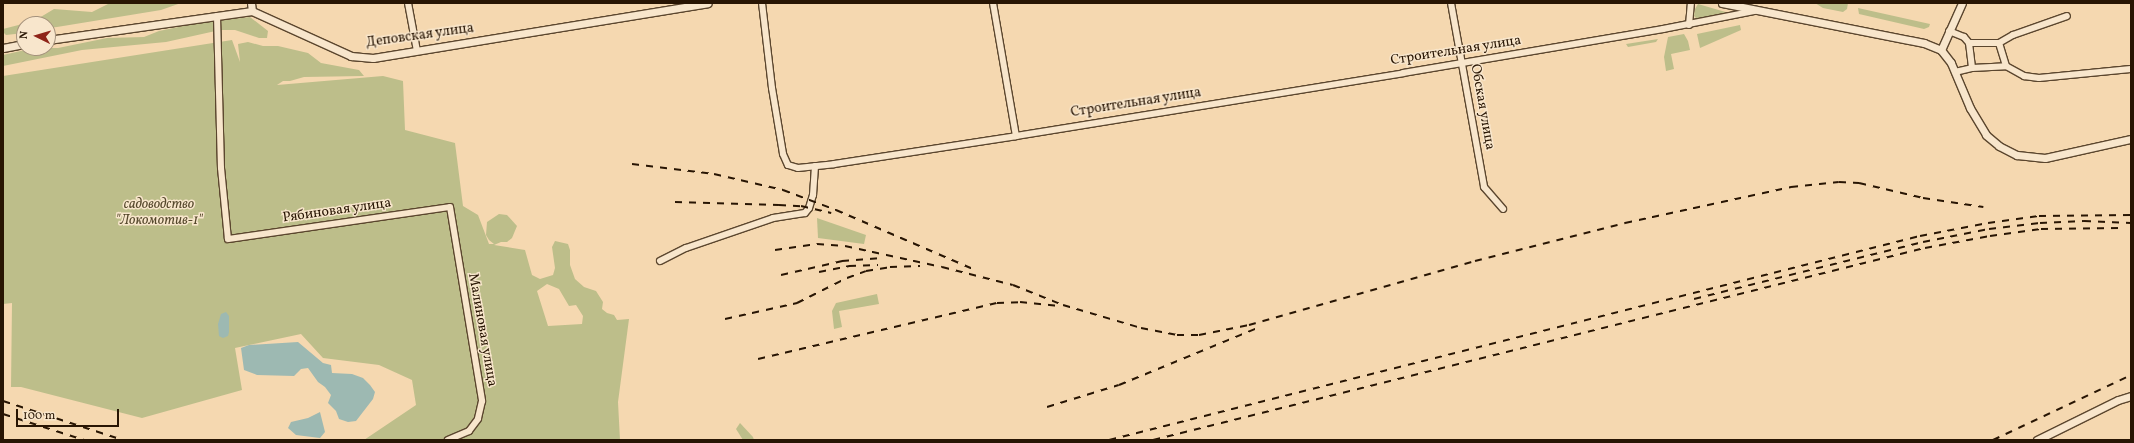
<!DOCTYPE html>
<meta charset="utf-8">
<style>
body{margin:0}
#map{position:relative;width:2134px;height:443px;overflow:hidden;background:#f5d8b0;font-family:Vollkorn,serif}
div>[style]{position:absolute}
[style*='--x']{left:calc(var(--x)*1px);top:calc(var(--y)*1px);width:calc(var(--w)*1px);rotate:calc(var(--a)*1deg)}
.green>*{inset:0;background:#bdbe8a}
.water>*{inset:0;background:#9db9b2}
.roads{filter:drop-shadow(1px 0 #5b462e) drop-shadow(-1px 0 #5b462e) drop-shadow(0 1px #5b462e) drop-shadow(0 -1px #5b462e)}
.minor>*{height:6px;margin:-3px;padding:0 3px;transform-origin:3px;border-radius:3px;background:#f8e6cc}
.tertiary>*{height:7px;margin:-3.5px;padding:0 3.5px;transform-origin:3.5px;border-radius:3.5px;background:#f8e6cc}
.rail>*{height:2px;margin-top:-1px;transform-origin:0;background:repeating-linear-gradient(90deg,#281503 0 7px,transparent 0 14px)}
span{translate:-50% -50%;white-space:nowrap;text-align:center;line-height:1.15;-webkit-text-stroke:3px #f8e6cc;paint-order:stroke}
.street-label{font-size:14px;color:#281503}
.park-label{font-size:14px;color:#55482c;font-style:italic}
.frame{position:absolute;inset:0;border:4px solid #281503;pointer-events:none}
.north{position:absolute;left:16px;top:16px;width:40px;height:40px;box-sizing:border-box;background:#f8e6cc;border:1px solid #a5927c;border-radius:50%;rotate:275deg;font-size:11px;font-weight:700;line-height:16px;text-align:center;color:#281503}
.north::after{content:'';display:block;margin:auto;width:14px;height:18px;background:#8f2418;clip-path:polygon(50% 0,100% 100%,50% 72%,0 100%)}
.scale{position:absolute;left:16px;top:409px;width:103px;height:18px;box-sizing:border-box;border:2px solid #281503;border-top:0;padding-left:5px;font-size:12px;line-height:14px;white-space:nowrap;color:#281503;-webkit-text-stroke:3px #f8e6cc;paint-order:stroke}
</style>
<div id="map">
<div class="green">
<div style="clip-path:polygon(110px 3px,181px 3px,161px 10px,57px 27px,48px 28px,48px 24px,24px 24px,24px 33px,6px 35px,3px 32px,3px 29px,34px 21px,54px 9px,92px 12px)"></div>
<div style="clip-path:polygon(1815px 3px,1848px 3px,1847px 9px,1843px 12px,1823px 8px)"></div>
<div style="clip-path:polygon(1698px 4px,1729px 13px,1697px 19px,1694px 16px,1695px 9px)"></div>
<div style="clip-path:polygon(1858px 8px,1930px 24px,1929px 27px,1924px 29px,1859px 14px)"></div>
<div style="clip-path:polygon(250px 17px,268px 31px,267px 38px,259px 38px,235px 30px,220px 30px,166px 42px,82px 50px,3px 66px,3px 55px,34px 48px,58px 48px,107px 38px,144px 37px,159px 31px,198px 23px)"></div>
<div style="clip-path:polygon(1740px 25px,1741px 30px,1700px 48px,1697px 34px)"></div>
<div style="clip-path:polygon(1684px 34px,1688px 41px,1690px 50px,1671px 54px,1674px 69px,1666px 71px,1664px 57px,1668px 37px)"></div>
<div style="clip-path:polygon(1658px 39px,1656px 42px,1628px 47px,1626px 44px)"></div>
<div style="clip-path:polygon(evenodd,232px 40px,240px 62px,238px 44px,248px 42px,263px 46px,278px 46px,308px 53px,321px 63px,359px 70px,364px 76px,304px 77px,290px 81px,283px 81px,277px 85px,383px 76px,403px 81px,405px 130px,455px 143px,463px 206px,478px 215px,489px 244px,494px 244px,489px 240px,486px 235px,487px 222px,499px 214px,507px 215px,517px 226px,512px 238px,507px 242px,501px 242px,494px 245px,525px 250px,532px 275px,540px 279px,553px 275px,555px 268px,552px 247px,555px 241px,568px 244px,570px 250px,570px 265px,575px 279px,584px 287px,596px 291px,603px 302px,602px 309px,607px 313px,614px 315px,617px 320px,629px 319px,618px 402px,620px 440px,364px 440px,416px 405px,412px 380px,379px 365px,323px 358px,301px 334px,235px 348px,242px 390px,142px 418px,21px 387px,11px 387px,12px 303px,3px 304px,3px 76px,232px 40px,547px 284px,559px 289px,569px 306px,576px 305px,583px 316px,582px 324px,548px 326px,537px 291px,547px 284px)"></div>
<div style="clip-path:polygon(817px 218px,866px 235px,864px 244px,818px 238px)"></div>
<div style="clip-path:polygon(877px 294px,879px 304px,839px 311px,842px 327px,834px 329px,832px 311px,836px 303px)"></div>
<div style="clip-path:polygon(740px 423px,753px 437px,754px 440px,743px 440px,736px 429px)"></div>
</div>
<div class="water">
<div style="clip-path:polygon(226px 312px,229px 316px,229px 332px,228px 336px,223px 338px,219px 336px,218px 324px,221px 314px)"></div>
<div style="clip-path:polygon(298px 342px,323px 363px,331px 365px,332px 373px,352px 374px,363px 378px,370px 385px,375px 392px,373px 399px,356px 421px,348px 422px,339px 419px,336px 411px,328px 403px,331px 395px,325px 387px,318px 382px,308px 368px,301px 369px,294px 376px,257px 375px,244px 370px,241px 348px,249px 345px)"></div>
<div style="clip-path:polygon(320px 412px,325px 432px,320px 438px,296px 435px,288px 428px,291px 422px,308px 418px)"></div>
</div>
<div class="roads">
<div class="minor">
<div style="--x:408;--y:3;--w:49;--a:79.4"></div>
<div style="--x:762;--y:3;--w:86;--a:83.3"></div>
<div style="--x:772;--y:88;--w:67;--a:80.5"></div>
<div style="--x:783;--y:154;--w:12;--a:66"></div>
<div style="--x:788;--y:165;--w:10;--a:17"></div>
<div style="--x:798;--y:168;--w:36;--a:-6"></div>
<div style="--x:834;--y:164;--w:184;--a:-8.7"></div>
<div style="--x:1016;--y:136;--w:392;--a:-9.2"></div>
<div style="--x:1403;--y:73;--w:264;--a:-9.6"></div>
<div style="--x:1663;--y:29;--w:94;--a:-11.1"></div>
<div style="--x:993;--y:3;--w:135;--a:80.2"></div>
<div style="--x:1451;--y:3;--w:187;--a:79.8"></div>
<div style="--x:1484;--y:187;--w:29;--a:49"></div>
<div style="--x:217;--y:16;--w:152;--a:88.5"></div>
<div style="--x:221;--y:168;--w:71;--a:84.4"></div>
<div style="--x:228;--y:239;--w:224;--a:-8.2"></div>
<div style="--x:450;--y:207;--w:197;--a:80.6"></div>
<div style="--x:482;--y:401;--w:18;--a:103"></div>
<div style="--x:478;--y:419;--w:15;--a:127"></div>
<div style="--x:469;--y:431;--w:23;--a:157"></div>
<div style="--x:1689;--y:25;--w:22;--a:-85"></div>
<div style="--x:1949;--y:31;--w:16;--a:22"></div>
<div style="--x:1964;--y:37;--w:8;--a:50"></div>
<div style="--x:1969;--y:43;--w:30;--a:0"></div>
<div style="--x:1999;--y:43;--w:16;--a:-30"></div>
<div style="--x:2013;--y:35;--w:57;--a:-19.4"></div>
<div style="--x:1969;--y:43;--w:25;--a:83"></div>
<div style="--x:1999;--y:43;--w:24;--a:73"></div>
<div style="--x:2006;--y:66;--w:21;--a:29"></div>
<div style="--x:2024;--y:76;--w:15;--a:8"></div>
<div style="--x:2039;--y:78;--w:92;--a:-5.6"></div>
<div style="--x:1955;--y:72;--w:17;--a:-13"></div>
<div style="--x:1972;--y:68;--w:34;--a:-3"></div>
<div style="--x:660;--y:261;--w:29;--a:-27"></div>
<div style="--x:686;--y:248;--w:92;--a:-19"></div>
<div style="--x:773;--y:218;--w:32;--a:-9"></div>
<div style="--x:805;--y:213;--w:6;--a:-51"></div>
<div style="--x:809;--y:208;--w:14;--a:-73"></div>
<div style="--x:813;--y:195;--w:29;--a:-86"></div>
</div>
<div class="tertiary">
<div style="--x:251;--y:3;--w:8;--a:83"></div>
<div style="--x:1722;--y:3;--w:206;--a:11.2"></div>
<div style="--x:1924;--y:43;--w:18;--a:22"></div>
<div style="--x:1941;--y:50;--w:16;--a:52"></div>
<div style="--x:1951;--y:63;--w:49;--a:67.1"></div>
<div style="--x:1970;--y:108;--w:31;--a:59"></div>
<div style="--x:1986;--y:135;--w:17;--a:40"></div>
<div style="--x:1999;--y:146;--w:20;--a:27"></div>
<div style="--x:2017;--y:155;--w:28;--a:6"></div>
<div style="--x:2045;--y:158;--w:88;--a:-12.5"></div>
<div style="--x:48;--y:40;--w:206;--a:-8.1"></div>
<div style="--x:252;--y:11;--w:109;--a:24.4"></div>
<div style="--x:351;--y:56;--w:22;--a:5"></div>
<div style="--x:373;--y:58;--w:339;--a:-9.3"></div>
<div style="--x:3;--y:48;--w:21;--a:-11"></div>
<div style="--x:1941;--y:50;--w:51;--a:-65.9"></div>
<div style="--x:2037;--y:440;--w:90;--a:-26.3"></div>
<div style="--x:2118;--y:400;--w:14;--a:-17"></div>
</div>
</div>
<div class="rail">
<div style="--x:632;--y:164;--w:83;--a:7"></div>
<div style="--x:714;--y:174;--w:71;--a:13.1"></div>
<div style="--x:783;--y:190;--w:57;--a:20.7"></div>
<div style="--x:836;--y:210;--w:151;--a:23.3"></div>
<div style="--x:675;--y:202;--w:104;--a:1.7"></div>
<div style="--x:779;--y:205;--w:22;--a:3"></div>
<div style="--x:801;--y:206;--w:31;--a:13"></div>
<div style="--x:775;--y:250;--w:42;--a:-8.1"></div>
<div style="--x:817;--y:244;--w:28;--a:4"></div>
<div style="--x:845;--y:246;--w:99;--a:12.2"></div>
<div style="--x:942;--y:267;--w:73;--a:14.2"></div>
<div style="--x:1013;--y:285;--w:54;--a:21.8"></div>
<div style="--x:1063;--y:305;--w:81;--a:16.4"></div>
<div style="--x:1141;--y:328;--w:37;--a:11"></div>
<div style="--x:1177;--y:335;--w:22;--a:0"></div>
<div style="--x:1199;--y:335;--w:51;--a:-11.3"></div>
<div style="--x:1249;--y:325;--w:235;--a:-15.8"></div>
<div style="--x:1475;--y:261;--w:155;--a:-14.2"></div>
<div style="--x:1625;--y:223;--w:170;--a:-12.2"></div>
<div style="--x:1791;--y:187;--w:48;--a:-5.9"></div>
<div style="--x:1839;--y:182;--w:20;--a:3"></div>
<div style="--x:1859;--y:183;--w:66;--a:13.2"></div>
<div style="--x:1923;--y:198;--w:61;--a:8.5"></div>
<div style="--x:819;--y:272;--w:31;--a:-11"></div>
<div style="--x:849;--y:266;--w:29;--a:-2"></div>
<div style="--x:781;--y:275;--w:63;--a:-12.9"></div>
<div style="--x:842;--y:261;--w:40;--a:-4.3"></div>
<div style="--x:1694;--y:299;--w:236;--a:-14"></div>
<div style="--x:1923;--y:242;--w:67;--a:-11.1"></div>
<div style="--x:1989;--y:229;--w:51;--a:-6.7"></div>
<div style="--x:2040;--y:223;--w:44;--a:-2.6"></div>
<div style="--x:2084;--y:221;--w:47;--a:2.4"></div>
<div style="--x:725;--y:319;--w:74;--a:-12.5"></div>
<div style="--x:797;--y:303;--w:56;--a:-26.6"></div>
<div style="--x:847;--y:278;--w:20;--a:-20"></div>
<div style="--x:866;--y:271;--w:24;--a:-9"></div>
<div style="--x:890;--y:267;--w:30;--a:-2"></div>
<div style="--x:758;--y:359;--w:245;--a:-13.2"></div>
<div style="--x:997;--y:303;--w:23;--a:-2"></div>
<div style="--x:1020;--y:302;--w:37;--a:6"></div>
<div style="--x:3;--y:401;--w:126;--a:18"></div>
<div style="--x:1047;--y:407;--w:75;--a:-17"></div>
<div style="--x:1119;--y:385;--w:152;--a:-22.4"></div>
<div style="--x:3;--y:414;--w:85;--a:17.8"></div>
<div style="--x:1109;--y:440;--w:836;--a:-14.12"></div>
<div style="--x:1920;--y:236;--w:69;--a:-10.8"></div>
<div style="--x:1988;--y:223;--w:51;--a:-7.8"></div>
<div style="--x:2039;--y:216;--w:92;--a:-0.6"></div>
<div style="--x:1153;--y:440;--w:796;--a:-13.97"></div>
<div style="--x:1925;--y:248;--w:66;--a:-10.5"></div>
<div style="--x:1990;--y:236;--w:51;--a:-7.8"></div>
<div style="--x:2041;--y:229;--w:79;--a:-0.7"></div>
<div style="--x:1993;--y:440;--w:153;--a:-25.2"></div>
</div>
<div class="street-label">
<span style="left:420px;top:36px;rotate:-8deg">Деповская улица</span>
<span style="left:1456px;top:51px;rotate:-9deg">Строительная улица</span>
<span style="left:1136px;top:103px;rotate:-9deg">Строительная улица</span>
<span style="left:1482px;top:107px;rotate:80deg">Обская улица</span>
<span style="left:337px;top:211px;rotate:-8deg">Рябиновая улица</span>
<span style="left:482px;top:330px;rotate:80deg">Малиновая улица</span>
</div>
<div class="park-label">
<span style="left:159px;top:213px">садоводство<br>"Локомотив-1"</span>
</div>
<div class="frame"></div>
<div class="north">N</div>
<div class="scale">100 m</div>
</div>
